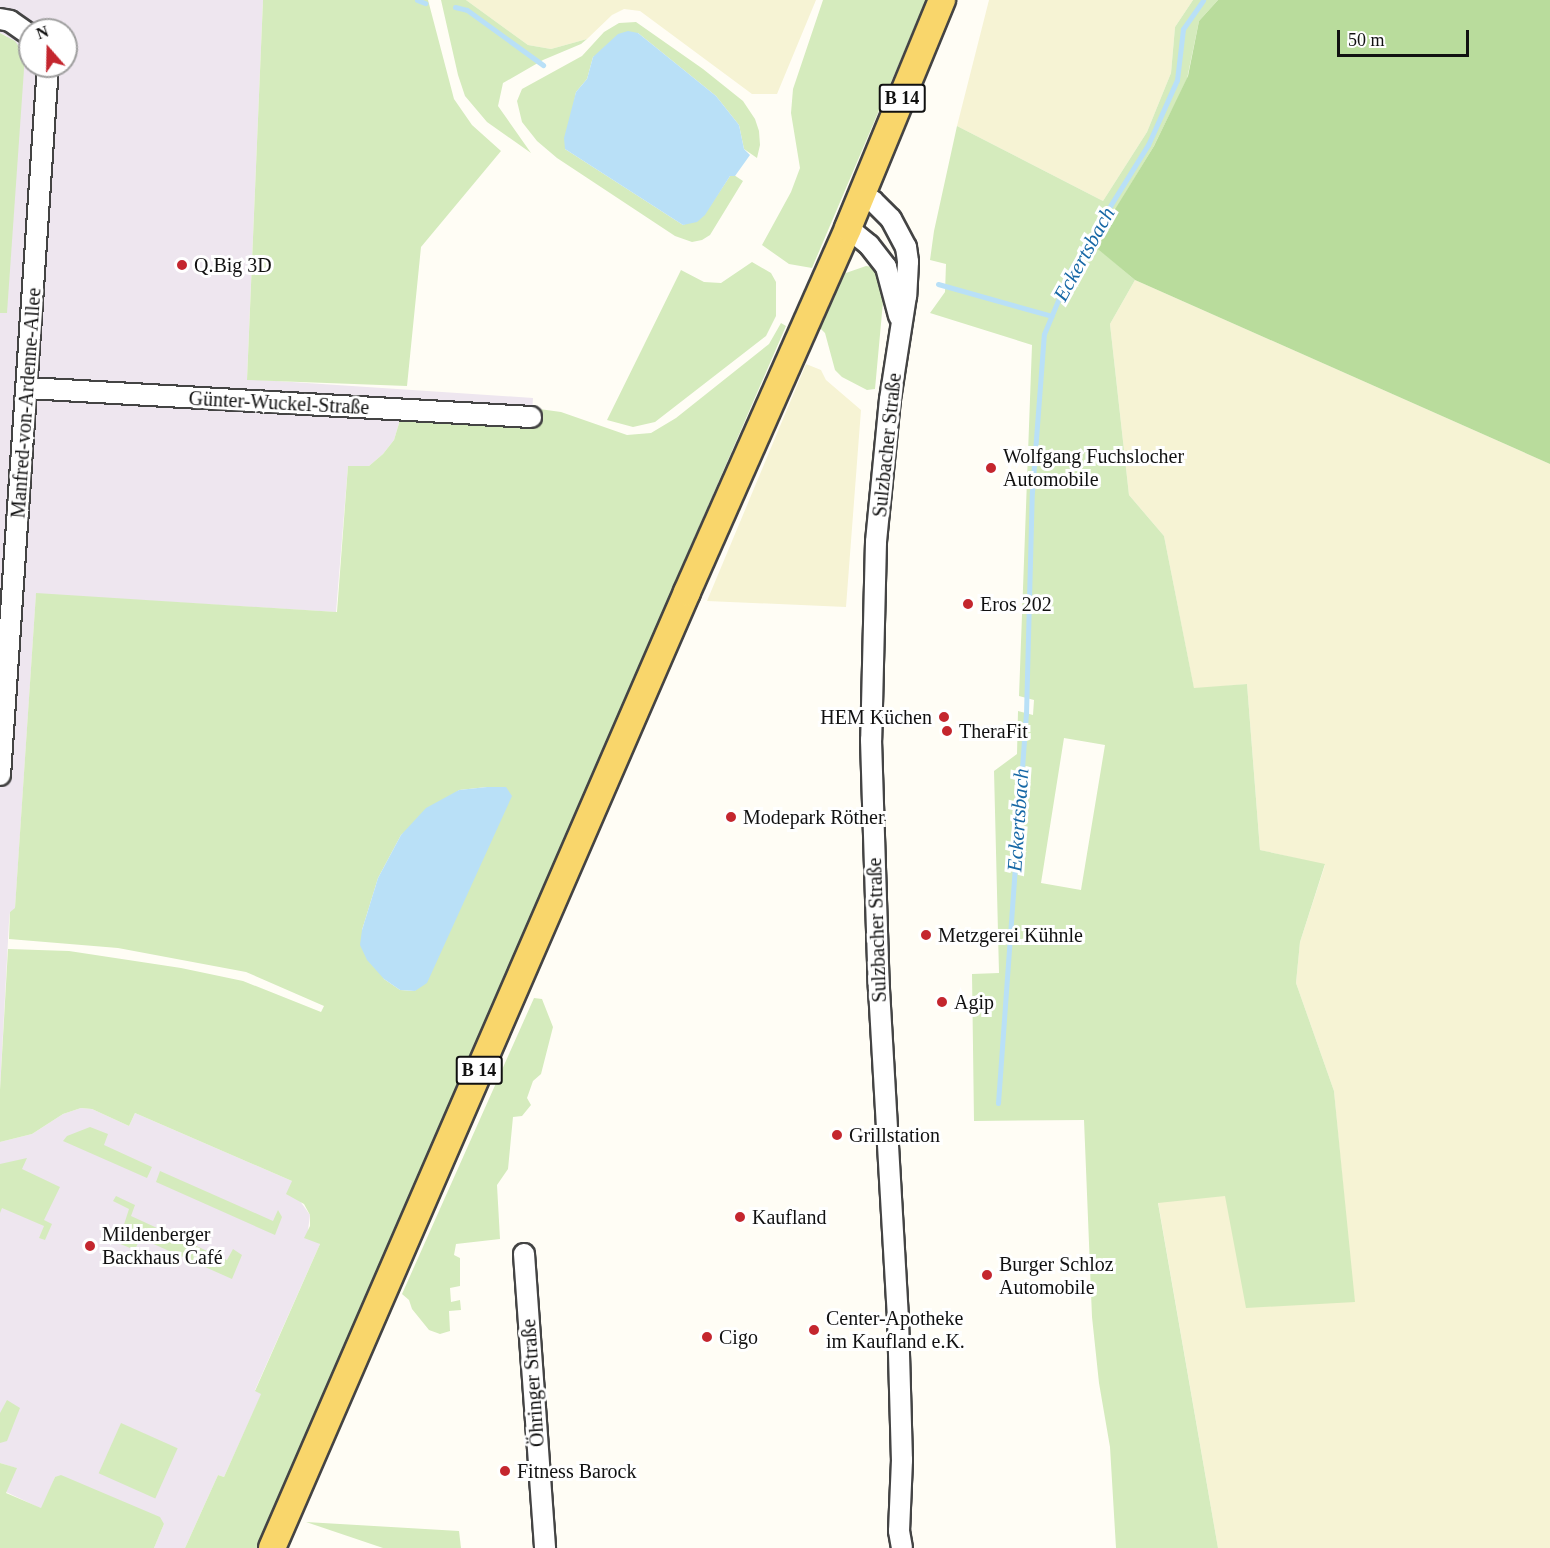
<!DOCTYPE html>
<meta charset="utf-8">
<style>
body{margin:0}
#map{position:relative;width:1550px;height:1548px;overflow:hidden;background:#fffdf5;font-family:"Times New Roman",serif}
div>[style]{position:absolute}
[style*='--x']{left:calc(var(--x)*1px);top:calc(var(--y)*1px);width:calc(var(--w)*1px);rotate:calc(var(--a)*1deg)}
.industrial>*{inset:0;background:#eee6ef}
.farmland>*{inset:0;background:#f6f3d4}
.green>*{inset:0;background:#d5ebbd;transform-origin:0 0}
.forest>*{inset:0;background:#b9dc9c}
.water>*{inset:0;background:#b9e0f7}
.stream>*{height:5px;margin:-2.5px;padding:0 2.5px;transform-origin:2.5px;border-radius:2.5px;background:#b9e0f7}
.roads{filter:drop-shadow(2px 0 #444) drop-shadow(-2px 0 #444) drop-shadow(0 2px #444) drop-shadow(0 -2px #444)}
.minor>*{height:20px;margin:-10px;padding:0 10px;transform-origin:10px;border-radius:10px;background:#fff}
.major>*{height:26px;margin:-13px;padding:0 13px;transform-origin:13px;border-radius:13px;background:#f9d66b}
.dots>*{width:16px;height:16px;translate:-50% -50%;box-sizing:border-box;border:3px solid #fff;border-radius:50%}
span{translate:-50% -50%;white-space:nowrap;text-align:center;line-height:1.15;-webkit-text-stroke:6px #fff;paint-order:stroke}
.shield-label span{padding:2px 4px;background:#fff;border:2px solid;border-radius:4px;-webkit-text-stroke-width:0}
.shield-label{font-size:18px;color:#111;font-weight:700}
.poi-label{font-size:20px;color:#111}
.left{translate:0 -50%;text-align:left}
.right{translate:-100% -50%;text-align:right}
.street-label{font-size:20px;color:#111}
.water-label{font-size:21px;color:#1768a6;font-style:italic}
.north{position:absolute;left:18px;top:18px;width:60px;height:60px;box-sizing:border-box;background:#fff;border:2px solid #a0a0a0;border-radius:50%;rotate:340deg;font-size:16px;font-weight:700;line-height:24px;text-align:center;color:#111}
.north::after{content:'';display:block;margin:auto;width:21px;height:27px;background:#c4262e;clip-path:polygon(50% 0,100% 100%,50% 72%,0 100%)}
.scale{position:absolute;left:1337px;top:30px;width:132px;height:27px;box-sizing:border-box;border:3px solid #111;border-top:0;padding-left:8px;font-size:18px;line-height:21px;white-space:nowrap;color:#111;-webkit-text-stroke:4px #fff;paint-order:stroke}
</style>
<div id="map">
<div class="industrial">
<div style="clip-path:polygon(evenodd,0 0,263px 0,247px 379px,533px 398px,531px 428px,400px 420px,394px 440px,383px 454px,369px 466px,348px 466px,336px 612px,36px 594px,15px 909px,10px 912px,9px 922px,0 1090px,0 313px,7px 313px,7px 36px,0 33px,0 0,30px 30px,66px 30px,66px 66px,30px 66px,30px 30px)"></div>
<div style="clip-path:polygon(81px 1108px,92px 1109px,129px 1126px,135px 1113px,292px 1181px,300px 1201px,310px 1215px,308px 1230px,320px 1244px,255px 1390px,262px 1393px,224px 1477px,218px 1475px,185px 1548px,154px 1548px,164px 1524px,55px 1477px,42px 1509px,6px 1492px,16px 1468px,0 1463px,0 1142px,32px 1134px,63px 1114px)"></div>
</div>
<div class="farmland">
<div style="clip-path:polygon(466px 0,816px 0,777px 94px,752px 94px,640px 11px,624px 9px,612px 15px,587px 39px,551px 49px,528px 45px)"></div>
<div style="clip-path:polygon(989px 0,1193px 0,1175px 27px,1171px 73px,1147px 132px,1103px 201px,957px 126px)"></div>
<div style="clip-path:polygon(1135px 280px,1550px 464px,1550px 1548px,1218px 1548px,1158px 1202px,1225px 1195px,1354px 1302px,1334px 1091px,1296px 983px,1300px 942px,1325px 865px,1260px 850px,1247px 684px,1194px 689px,1164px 536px,1129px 495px,1110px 324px)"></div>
<div style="clip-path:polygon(806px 364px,821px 370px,826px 380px,861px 410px,846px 607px,707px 601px)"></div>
</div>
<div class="green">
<div style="clip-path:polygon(263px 0,428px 0,454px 99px,472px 125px,501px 151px,421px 247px,407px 386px,247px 380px)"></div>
<div style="clip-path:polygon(441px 0,466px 0,528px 45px,551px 49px,587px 39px,581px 44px,543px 60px,503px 83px,498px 106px,531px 153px,487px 122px,465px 96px,458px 75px)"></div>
<div style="clip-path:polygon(823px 0,926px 0,812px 268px,789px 264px,762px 245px,791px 192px,800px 168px,791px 113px,793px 89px)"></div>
<div style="clip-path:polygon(evenodd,1193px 0,1218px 0,1199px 21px,1187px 79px,1154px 146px,1094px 245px,1135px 280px,1110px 324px,1129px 495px,1164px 536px,1194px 688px,1247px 684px,1260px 850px,1325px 864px,1300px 942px,1296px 983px,1334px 1091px,1355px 1302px,1246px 1308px,1225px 1196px,1158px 1203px,1218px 1548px,1116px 1548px,1110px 1447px,1099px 1383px,1092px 1317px,1084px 1120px,974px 1121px,972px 974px,999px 973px,994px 771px,1017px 754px,1018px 711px,1033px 715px,1034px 700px,1019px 696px,1032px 345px,930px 313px,945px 292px,946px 264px,930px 260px,934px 231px,957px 126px,1103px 201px,1147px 132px,1171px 73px,1175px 27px,1193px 0,1064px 738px,1105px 745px,1081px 890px,1041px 883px,1064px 738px)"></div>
<div style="clip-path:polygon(636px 22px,703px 69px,743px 101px,755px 119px,759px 131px,760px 145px,757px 158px,744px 149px,739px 125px,716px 96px,638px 33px,593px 57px,587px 79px,576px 92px,565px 149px,683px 225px,704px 215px,730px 176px,734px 175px,743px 181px,710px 235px,702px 240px,692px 242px,675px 236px,557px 158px,537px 141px,522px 122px,517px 101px,522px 89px,582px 56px,604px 32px,619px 23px)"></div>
<div style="clip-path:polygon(0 33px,15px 41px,25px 55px,7px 313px,0 313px)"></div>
<div style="clip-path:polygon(752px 262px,771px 273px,776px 282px,776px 316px,766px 336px,655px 422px,633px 427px,607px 420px,681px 270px,704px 282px,721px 283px)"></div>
<div style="clip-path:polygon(866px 266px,873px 267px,879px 275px,884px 291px,875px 389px,867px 390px,842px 377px,835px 370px,825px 333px,819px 327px,843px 274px)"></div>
<div style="clip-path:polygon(evenodd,781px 323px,786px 326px,257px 1548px,185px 1548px,218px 1475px,224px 1477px,261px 1394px,255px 1391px,320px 1244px,304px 1238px,310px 1226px,310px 1215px,304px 1204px,286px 1194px,292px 1181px,135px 1113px,129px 1126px,92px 1109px,81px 1108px,63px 1114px,32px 1134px,0 1142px,0 1090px,8px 949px,69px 951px,181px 968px,243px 981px,321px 1012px,324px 1006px,246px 972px,118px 948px,9px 939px,10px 912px,15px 908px,36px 593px,337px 612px,348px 466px,369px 466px,383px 454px,394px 440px,400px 420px,531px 428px,532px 408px,561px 412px,627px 435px,651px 433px,676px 418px,769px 344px,781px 323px,487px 787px,506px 787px,415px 991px,400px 990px,384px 979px,362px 930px,378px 878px,401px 835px,459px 790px,487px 787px)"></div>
<div style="clip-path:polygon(534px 998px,542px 999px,553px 1027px,541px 1074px,533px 1081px,527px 1098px,531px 1105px,522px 1116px,513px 1117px,508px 1169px,497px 1185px,500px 1239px,456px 1244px,454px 1255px,460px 1258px,460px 1286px,450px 1288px,451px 1302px,460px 1300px,461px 1310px,449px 1311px,450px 1331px,440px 1334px,429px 1330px,412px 1309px,409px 1300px,402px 1294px)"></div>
<div style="clip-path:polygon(90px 1127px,108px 1134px,104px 1145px,152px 1167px,147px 1178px,63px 1141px,67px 1136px)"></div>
<div style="clip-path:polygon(27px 1158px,22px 1169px,60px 1187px,44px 1220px,52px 1224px,45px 1240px,39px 1238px,44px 1226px,2px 1208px,0 1213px,0 1164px)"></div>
<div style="clip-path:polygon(160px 1171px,273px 1221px,278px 1210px,282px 1217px,275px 1235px,156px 1182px)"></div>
<div style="clip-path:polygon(116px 1196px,135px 1205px,131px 1216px,227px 1260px,233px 1249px,242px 1255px,232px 1279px,140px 1238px,135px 1250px,118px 1243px,129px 1209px,113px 1201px)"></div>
<div style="clip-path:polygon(7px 1400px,20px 1408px,7px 1441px,0 1443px,0 1413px)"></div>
<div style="left:121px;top:1423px;width:62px;height:55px;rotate:24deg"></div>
<div style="clip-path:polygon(0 1463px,17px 1468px,6px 1493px,41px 1508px,55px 1477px,61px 1475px,160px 1517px,164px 1524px,154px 1548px,0 1548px)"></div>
<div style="clip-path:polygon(306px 1522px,459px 1531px,461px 1548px,383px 1548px)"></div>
</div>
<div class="forest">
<div style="clip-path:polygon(1218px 0,1550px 0,1550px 464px,1135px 280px,1093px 245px,1154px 146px,1188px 76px,1199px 21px)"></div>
</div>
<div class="water">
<div style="clip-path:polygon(628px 31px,638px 33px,716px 96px,739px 125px,744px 149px,750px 155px,735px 176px,730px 176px,705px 215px,697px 222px,683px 225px,565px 149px,564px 138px,576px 92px,587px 79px,593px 57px,618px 34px)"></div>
<div style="clip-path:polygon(487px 787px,506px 787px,512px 796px,427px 983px,415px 991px,400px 990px,384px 979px,367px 960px,360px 945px,362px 930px,378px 878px,401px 835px,426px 808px,459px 790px)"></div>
</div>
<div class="stream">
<div style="--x:417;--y:0;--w:9;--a:21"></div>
<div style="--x:455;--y:7;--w:12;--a:14"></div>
<div style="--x:467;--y:10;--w:94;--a:35.9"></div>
<div style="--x:938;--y:284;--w:118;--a:15.7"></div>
<div style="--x:998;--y:1103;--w:390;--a:-85.9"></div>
<div style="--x:1026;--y:714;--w:222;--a:-88.5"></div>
<div style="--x:1032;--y:492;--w:158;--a:-85.7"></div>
<div style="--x:1044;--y:334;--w:70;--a:-67.4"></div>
<div style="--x:1071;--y:269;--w:146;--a:-58.2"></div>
<div style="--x:1148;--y:145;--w:71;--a:-66"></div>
<div style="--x:1177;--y:80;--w:51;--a:-83.3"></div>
<div style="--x:1183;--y:29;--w:35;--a:-55"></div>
</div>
<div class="roads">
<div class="minor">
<div style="--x:0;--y:19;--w:10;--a:11"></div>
<div style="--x:10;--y:21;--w:24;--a:35"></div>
<div style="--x:862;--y:196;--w:12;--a:24"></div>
<div style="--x:873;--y:201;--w:25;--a:45"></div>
<div style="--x:891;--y:219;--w:32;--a:62"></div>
<div style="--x:906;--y:247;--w:15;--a:82"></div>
<div style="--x:908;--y:262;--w:34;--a:93"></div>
<div style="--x:906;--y:296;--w:104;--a:98.8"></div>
<div style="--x:890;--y:399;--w:144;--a:95.6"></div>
<div style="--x:876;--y:542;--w:198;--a:91.4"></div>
<div style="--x:871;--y:740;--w:249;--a:88.2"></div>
<div style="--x:879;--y:989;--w:330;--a:86.7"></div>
<div style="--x:898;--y:1318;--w:142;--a:88.4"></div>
<div style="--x:902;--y:1460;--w:71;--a:92.4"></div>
<div style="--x:899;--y:1531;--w:17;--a:80"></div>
<div style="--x:848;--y:228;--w:27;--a:39"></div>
<div style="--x:869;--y:245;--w:28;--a:52"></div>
<div style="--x:886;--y:267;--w:51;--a:75.1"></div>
<div style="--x:28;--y:388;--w:504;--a:3.3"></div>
<div style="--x:0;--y:775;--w:711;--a:-86.13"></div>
<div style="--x:524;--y:1254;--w:295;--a:85.9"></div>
</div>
<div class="major">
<div style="--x:272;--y:1548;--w:1042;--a:-66.53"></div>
<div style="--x:687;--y:592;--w:398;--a:-66.1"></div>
<div style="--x:848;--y:228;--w:247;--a:-67.6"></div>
</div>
</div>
<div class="dots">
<div style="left:182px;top:265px;background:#c4262e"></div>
<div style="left:991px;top:468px;background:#c4262e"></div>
<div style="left:968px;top:604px;background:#c4262e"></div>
<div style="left:944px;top:717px;background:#c4262e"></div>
<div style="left:947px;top:731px;background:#c4262e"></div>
<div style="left:731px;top:817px;background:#c4262e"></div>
<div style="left:926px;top:935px;background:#c4262e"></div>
<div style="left:942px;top:1002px;background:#c4262e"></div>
<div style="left:837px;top:1135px;background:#c4262e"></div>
<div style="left:740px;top:1217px;background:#c4262e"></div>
<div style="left:90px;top:1246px;background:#c4262e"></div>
<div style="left:987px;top:1275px;background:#c4262e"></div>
<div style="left:814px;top:1330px;background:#c4262e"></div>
<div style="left:707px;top:1337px;background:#c4262e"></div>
<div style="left:505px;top:1471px;background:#c4262e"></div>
</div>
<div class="shield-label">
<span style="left:902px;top:98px">B 14</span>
<span style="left:479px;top:1070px">B 14</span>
</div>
<div class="poi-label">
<span class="left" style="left:194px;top:265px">Q.Big 3D</span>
<span class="left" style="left:1003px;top:468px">Wolfgang Fuchslocher<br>Automobile</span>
<span class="left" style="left:980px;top:604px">Eros 202</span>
<span class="right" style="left:932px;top:717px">HEM Küchen</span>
<span class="left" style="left:959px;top:731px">TheraFit</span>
<span class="left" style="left:743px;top:817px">Modepark Röther</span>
<span class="left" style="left:938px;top:935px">Metzgerei Kühnle</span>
<span class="left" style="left:954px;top:1002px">Agip</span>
<span class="left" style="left:849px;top:1135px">Grillstation</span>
<span class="left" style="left:752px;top:1217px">Kaufland</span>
<span class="left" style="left:102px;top:1246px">Mildenberger<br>Backhaus Café</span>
<span class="left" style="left:999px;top:1276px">Burger Schloz<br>Automobile</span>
<span class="left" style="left:826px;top:1330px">Center-Apotheke<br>im Kaufland e.K.</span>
<span class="left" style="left:719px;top:1337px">Cigo</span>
<span class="left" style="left:517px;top:1471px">Fitness Barock</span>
</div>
<div class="street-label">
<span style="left:26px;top:403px;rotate:-86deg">Manfred-von-Ardenne-Allee</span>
<span style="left:279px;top:403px;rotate:3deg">Günter-Wuckel-Straße</span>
<span style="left:887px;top:445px;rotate:-84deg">Sulzbacher Straße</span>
<span style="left:877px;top:930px;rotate:-92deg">Sulzbacher Straße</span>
<span style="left:533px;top:1383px;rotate:-94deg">Öhringer Straße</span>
</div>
<div class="water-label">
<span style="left:1084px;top:254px;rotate:-61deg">Eckertsbach</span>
<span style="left:1018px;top:820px;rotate:-86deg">Eckertsbach</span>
</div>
<div class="north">N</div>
<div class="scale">50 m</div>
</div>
